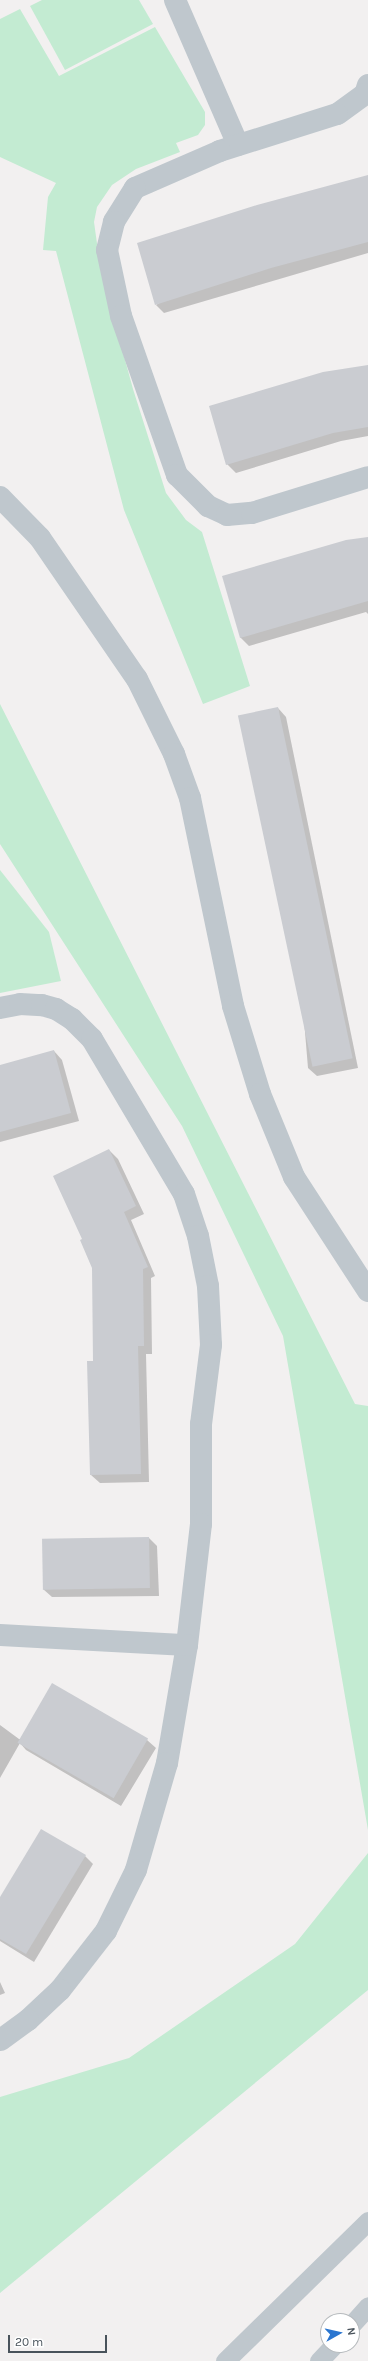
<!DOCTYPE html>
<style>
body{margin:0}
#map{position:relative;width:368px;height:2361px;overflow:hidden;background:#f2f0f0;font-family:Karla,sans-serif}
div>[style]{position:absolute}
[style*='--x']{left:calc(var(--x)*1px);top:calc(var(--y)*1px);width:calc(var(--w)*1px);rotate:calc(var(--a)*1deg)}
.green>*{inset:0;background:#c3ebd2}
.shadow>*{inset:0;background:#0003}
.building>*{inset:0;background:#caccd1;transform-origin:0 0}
.service>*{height:19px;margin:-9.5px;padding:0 9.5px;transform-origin:9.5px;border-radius:9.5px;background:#bfc7cd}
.minor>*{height:22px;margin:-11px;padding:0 11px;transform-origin:11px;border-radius:11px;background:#bfc7cd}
span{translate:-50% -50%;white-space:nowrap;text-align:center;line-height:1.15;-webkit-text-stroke:3.5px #fff;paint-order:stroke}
.north{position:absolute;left:320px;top:2313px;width:40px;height:40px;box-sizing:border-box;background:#fff;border:1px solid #b6babd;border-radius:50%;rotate:82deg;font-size:11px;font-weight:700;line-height:16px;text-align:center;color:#49535b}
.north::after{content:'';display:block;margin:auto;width:14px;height:18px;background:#2b76d0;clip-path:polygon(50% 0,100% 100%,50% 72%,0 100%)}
.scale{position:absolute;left:8px;top:2335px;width:99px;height:18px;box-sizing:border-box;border:2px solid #49535b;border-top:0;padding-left:5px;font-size:12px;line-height:14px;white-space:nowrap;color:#49535b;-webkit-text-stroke:3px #fff;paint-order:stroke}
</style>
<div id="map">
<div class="green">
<div style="clip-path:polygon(42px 0,139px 0,153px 24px,65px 70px,30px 6px)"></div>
<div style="clip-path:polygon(20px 9px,59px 76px,155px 27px,205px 112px,205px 125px,198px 135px,176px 143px,180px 152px,136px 169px,112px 185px,97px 207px,94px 222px,101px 272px,133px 389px,166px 493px,186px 520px,202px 532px,250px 686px,203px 704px,124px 510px,56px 251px,43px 250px,48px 197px,56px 183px,0 157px,0 19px)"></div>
<div style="clip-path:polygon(0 704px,355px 1404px,368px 1406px,368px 1830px,283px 1336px,182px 1126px,0 844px)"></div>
<div style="clip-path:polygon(0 870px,49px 932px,61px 981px,0 993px)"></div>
<div style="clip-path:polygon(368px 1853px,368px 1990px,0 2293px,0 2097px,129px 2058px,295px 1944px)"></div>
</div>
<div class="shadow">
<div style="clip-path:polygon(368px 176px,368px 253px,164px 313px,156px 305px)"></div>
<div style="clip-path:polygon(368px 366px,368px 436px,341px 441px,236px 473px,227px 464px)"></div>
<div style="clip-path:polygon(368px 538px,368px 614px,366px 612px,249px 646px,240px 637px)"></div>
<div style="clip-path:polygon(278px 708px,286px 717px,358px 1068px,317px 1076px,308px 1068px)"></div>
<div style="clip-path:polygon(54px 1051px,62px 1060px,79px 1121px,0 1142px,0 1066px)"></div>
<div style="clip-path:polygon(109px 1150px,118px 1159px,144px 1214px,131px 1220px,155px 1276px,151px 1278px,152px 1354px,146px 1354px,149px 1482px,100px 1483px,91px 1475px,94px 1362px)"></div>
<div style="clip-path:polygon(149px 1538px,157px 1546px,159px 1596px,52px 1597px,43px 1589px)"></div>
<div style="clip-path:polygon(0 1725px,19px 1739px,147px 1740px,156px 1748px,121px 1806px,26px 1750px,20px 1743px,0 1778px)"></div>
<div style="clip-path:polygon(85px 1856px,93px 1864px,34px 1962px,0 1941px,0 1900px)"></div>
<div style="clip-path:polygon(0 1982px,5px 1993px,0 1995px)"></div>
</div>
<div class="building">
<div style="clip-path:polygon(368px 175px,368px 242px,271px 268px,155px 305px,137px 243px,257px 205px)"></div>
<div style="clip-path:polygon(368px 365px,368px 427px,333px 433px,226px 465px,209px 406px,323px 372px)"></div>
<div style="clip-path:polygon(368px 537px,368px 601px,240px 638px,222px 576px,346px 540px)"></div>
<div style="left:278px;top:707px;width:359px;height:41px;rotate:78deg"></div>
<div style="clip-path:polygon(54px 1050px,71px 1113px,0 1132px,0 1065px)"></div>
<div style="clip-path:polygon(109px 1149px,136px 1206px,124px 1212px,148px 1267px,143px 1269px,144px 1346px,138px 1346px,141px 1474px,90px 1475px,87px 1361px,93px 1361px,92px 1268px,80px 1240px,82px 1239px,53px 1176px)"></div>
<div style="left:149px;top:1537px;width:51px;height:107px;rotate:89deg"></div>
<div style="left:52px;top:1683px;width:111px;height:69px;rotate:30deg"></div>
<div style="clip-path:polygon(41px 1829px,86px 1855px,26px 1954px,0 1939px,0 1897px)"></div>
</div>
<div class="service">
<div style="--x:352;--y:2324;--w:24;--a:-48"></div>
<div style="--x:225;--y:2361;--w:200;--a:-44.4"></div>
<div style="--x:319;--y:2361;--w:22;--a:-47"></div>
</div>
<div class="minor">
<div style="--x:175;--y:0;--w:158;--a:66.5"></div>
<div style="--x:368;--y:85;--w:9;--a:108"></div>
<div style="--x:365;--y:94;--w:34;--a:144"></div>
<div style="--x:337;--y:114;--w:123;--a:162.5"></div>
<div style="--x:220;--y:151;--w:93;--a:156.5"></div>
<div style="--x:135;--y:188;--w:40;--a:122"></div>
<div style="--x:114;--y:222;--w:29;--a:104"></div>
<div style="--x:107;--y:250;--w:67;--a:78"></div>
<div style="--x:121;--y:316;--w:169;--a:70.6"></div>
<div style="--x:177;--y:475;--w:44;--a:45"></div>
<div style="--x:208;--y:506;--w:21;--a:25"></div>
<div style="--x:227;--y:515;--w:25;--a:-5"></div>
<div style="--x:252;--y:513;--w:121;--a:-17.2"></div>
<div style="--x:0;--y:497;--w:57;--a:45.7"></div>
<div style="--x:40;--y:538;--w:171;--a:55.5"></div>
<div style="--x:137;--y:679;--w:84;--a:63.7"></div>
<div style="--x:174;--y:754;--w:47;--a:70"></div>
<div style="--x:190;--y:798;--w:212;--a:78.3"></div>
<div style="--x:233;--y:1006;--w:92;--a:72.9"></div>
<div style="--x:260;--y:1094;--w:90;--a:67.7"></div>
<div style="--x:294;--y:1177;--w:136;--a:57"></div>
<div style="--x:0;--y:1008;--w:20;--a:-11"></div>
<div style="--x:20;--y:1004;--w:22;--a:3"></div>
<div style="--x:42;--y:1005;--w:15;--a:16"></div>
<div style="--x:56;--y:1009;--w:19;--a:32"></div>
<div style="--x:72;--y:1019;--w:28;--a:45"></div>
<div style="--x:92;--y:1039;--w:180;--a:59.3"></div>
<div style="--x:184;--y:1194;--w:44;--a:71.6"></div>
<div style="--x:198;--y:1236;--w:51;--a:78.7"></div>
<div style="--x:208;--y:1286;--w:59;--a:87.1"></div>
<div style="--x:211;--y:1345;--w:80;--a:97.2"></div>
<div style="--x:201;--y:1424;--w:100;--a:90"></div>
<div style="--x:201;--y:1524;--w:122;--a:96.6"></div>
<div style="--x:187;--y:1645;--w:120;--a:99.6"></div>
<div style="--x:167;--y:1763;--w:111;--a:106.2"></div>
<div style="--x:136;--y:1870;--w:68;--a:116.2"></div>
<div style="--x:106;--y:1931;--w:75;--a:127.9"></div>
<div style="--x:60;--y:1990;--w:44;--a:136.8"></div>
<div style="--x:28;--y:2020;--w:34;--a:144"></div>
<div style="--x:0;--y:1635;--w:187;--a:3.1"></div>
</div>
<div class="north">N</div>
<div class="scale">20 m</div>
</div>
